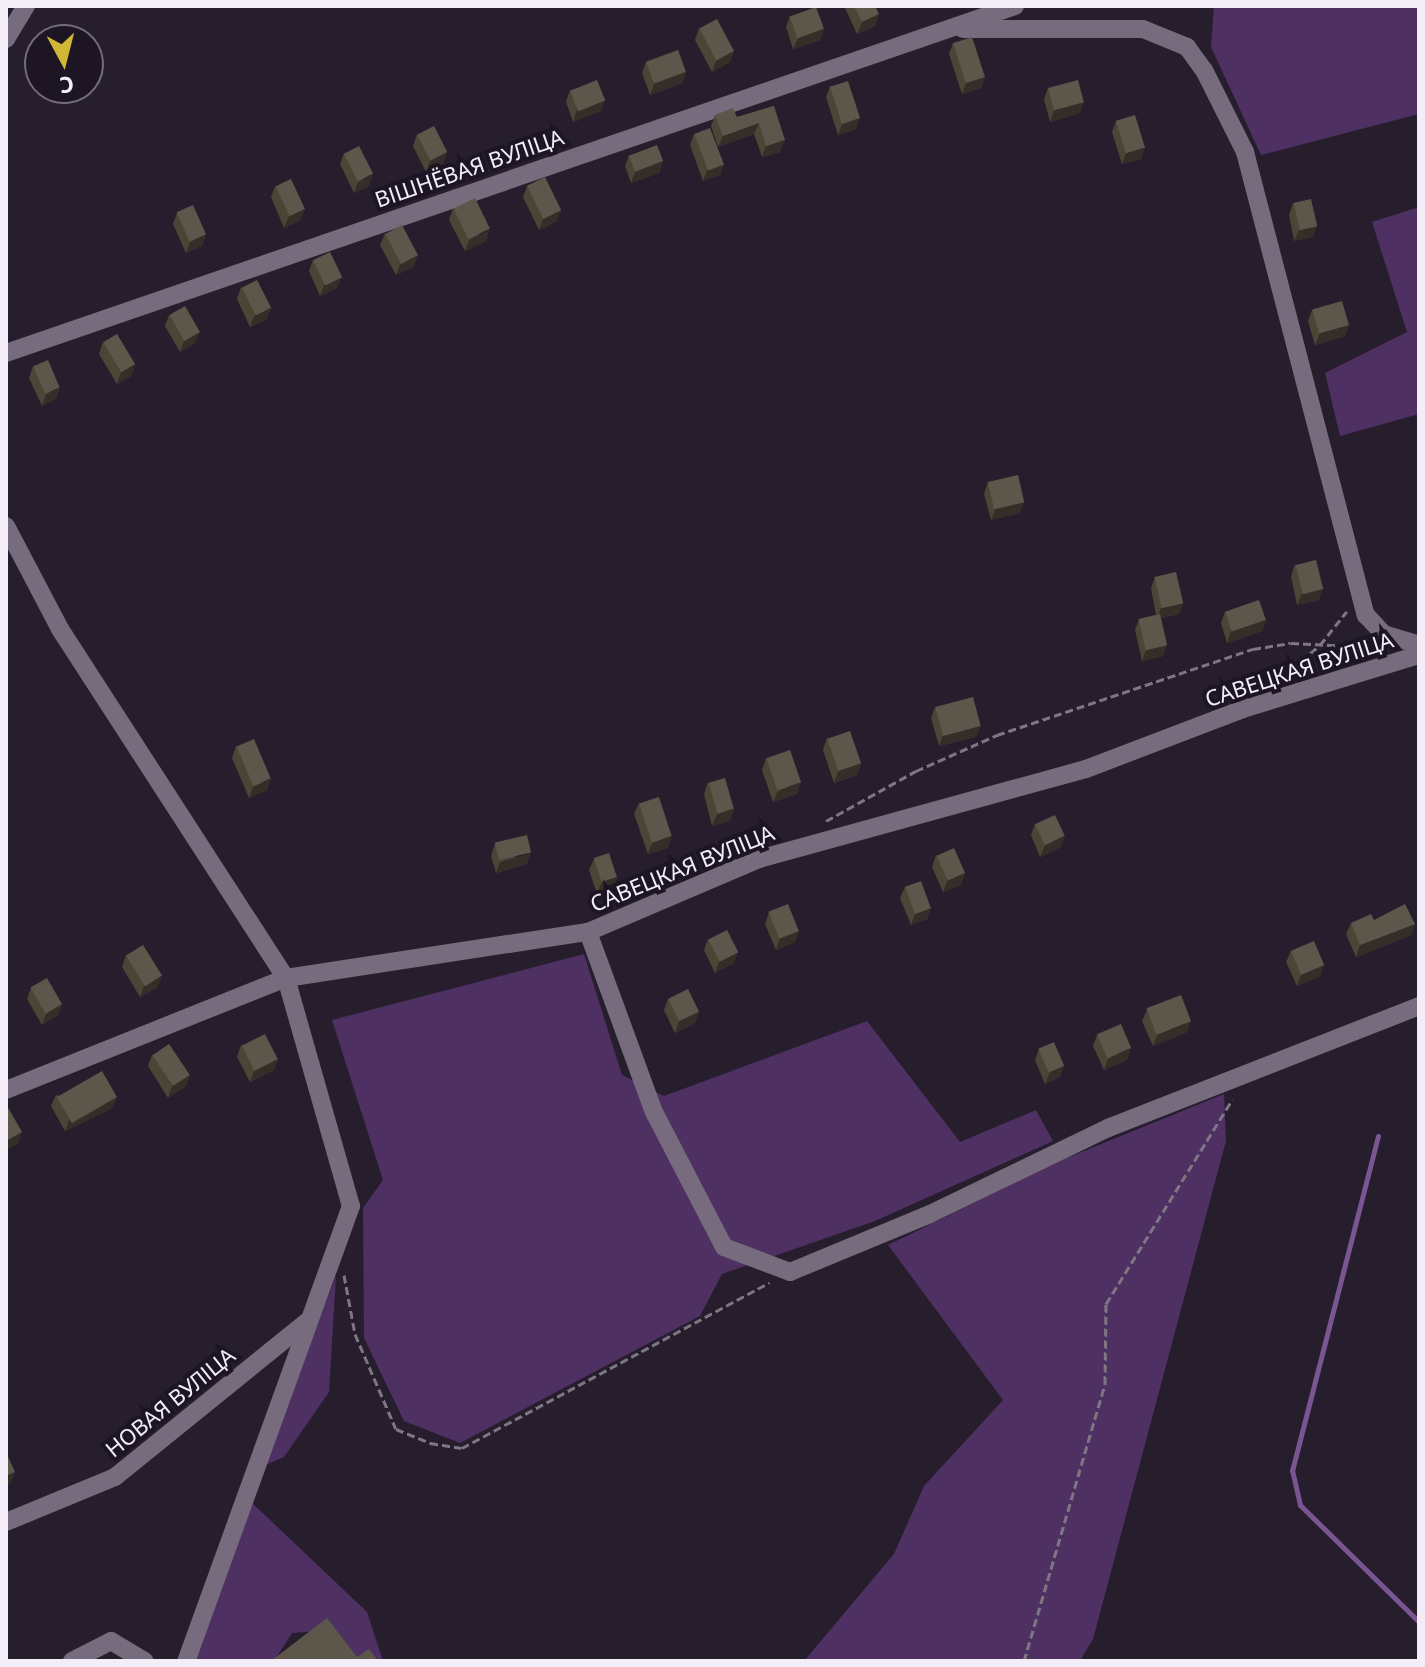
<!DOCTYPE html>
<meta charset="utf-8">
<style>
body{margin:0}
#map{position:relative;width:1425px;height:1667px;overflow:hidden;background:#271e2d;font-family:"Noto Sans",sans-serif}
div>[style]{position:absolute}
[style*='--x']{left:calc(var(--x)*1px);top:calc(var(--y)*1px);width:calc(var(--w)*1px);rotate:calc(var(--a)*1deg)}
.green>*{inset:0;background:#4e3063}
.stream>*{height:5px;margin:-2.5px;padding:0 2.5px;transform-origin:2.5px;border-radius:2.5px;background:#795593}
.path>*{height:3px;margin-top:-1.5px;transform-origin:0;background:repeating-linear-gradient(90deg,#7e7683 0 8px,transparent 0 12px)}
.minor>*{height:18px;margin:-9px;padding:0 9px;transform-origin:9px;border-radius:9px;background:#766c7e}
.wall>*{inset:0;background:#4a4535}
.shaded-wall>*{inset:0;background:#342e29}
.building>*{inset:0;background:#5c574a;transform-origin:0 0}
span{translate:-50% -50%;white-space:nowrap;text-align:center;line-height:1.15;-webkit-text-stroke:8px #1d1524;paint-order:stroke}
.street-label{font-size:22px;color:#f3edf8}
.frame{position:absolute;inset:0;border:8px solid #f3edf8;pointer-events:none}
.north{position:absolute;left:24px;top:24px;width:80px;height:80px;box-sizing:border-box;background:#1d1524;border:2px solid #736b79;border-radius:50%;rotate:173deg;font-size:22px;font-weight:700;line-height:32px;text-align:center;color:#f3edf8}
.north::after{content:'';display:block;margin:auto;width:28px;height:36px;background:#d2b635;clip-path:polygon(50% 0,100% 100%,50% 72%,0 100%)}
</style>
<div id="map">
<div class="green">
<div style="clip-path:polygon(1214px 6px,1419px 7px,1419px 114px,1261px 155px,1211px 47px)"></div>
<div style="clip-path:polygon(1419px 207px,1419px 414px,1340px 436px,1325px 373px,1407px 332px,1372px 222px)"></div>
<div style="clip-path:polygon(584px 954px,622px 1075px,664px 1096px,867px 1021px,960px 1142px,1036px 1110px,1053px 1141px,875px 1221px,722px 1274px,700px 1316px,460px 1443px,404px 1421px,364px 1338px,363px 1208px,383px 1180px,332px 1020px)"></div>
<div style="clip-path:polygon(1224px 1094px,1226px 1141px,1093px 1639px,1080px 1661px,804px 1661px,894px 1554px,924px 1486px,1003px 1400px,888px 1245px,1062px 1160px)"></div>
<div style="clip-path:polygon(336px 1276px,329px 1392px,284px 1457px,263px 1466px)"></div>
<div style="clip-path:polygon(251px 1502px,367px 1612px,383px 1661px,361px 1661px,318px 1631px,292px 1633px,274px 1661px,194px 1661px)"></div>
</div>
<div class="stream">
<div style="--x:1378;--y:1136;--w:345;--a:104.4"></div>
<div style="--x:1292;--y:1470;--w:36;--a:77"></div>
<div style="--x:1300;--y:1505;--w:167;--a:44.5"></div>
</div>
<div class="path">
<div style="--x:1283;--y:677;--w:49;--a:-40.9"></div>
<div style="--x:1320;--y:645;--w:43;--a:-51.5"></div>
<div style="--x:826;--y:821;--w:103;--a:-29.1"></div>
<div style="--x:916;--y:771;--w:89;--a:-24"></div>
<div style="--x:997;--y:735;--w:270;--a:-18.6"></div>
<div style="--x:1253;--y:649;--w:38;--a:-9"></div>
<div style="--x:1291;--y:643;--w:80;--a:2.9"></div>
<div style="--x:344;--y:1275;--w:60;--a:79.4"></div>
<div style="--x:355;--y:1334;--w:103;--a:66.7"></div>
<div style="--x:396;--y:1429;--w:37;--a:22"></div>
<div style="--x:430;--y:1443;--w:32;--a:9"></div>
<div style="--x:462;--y:1448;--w:349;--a:-28.3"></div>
<div style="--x:1024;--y:1661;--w:289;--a:-73.7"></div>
<div style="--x:1105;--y:1384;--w:80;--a:-89.3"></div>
<div style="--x:1106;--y:1304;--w:240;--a:-58.3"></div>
</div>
<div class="minor">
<div style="--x:963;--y:29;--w:180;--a:0"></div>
<div style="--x:1143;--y:29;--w:48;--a:22.2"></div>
<div style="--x:1187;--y:47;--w:29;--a:54"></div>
<div style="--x:1204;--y:70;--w:92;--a:63.4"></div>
<div style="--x:1245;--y:152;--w:479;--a:75.4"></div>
<div style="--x:1366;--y:615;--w:26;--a:47"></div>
<div style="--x:1384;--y:634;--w:37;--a:17"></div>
<div style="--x:6;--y:39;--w:39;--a:-59"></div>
<div style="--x:6;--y:353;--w:1067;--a:-18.98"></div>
<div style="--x:6;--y:526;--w:116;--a:62.3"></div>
<div style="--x:60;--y:629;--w:416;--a:57.1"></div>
<div style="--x:286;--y:978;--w:237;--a:74.1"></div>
<div style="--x:351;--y:1206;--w:484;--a:109.9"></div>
<div style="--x:588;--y:932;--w:192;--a:69.9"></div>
<div style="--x:654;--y:1112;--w:152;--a:62.6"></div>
<div style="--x:724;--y:1247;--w:71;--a:20.7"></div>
<div style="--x:790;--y:1272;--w:152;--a:-22.5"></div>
<div style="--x:930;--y:1214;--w:198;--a:-25.8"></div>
<div style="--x:1108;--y:1128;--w:334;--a:-21.4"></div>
<div style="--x:6;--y:1090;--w:302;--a:-21.8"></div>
<div style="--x:286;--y:978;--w:305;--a:-8.7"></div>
<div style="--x:588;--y:932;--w:186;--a:-23.1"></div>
<div style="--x:759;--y:859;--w:339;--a:-15.4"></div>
<div style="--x:1086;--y:769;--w:168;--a:-20.9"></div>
<div style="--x:1243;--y:709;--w:184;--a:-17.1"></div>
<div style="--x:6;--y:1522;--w:118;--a:-22.4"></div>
<div style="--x:115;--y:1477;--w:250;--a:-39"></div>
<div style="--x:72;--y:1661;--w:44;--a:-27.1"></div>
<div style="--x:111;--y:1641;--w:39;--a:31"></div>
</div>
<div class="wall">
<div style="clip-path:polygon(844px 6px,875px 6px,875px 26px,857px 34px)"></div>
<div style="clip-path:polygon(790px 16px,824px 29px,820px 40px,793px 49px,786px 27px)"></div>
<div style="clip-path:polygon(699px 28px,734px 51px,730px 62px,712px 72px,695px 40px)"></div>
<div style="clip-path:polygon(953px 43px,985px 77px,981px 88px,962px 94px,949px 54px)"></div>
<div style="clip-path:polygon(646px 62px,686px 72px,682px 83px,650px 95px,642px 73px)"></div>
<div style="clip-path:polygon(830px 86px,856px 129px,838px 135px,826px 97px)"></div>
<div style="clip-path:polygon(1048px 88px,1080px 113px,1050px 122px,1044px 99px)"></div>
<div style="clip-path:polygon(570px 90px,601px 111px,573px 122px,566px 102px)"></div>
<div style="clip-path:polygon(774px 106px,780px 152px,762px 157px,754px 134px,718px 147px,711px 126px,715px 115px,737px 117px)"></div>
<div style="clip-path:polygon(1116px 121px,1145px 147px,1141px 159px,1122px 164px,1112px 132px)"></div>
<div style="clip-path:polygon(417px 134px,447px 152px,443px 164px,426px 172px,413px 146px)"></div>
<div style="clip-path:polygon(694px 134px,724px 164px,720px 175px,703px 181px,690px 145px)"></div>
<div style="clip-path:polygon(344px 153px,369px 186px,354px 193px,340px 164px)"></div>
<div style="clip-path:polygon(629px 155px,663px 161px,659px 173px,631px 183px,625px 166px)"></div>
<div style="clip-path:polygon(275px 186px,300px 220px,284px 228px,271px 197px)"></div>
<div style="clip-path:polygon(527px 186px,557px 221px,539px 230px,523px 197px)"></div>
<div style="clip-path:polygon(1293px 203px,1313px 237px,1294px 241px,1289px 215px)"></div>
<div style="clip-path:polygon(453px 208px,486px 241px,465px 251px,449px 220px)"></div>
<div style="clip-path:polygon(177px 213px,206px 234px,202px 246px,186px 253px,173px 224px)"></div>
<div style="clip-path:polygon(385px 233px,418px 255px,413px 267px,396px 275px,380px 245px)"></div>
<div style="clip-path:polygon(313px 260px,337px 288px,320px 296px,309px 271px)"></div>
<div style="clip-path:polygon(241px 287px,271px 308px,266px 320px,250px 327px,237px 299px)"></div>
<div style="clip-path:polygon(1312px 310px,1349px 325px,1345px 336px,1315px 345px,1308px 321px)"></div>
<div style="clip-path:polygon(169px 315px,195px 343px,180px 352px,165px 326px)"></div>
<div style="clip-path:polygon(103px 342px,135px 364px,131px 376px,117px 384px,99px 354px)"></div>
<div style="clip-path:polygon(33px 366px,56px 399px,42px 406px,29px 378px)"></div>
<div style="clip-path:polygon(988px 482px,1020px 513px,991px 520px,984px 494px)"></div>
<div style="clip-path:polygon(1295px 564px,1319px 600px,1297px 605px,1291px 576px)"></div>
<div style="clip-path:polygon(1155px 577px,1183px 603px,1179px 614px,1161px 618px,1163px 656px,1142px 661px,1135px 630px,1139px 619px,1156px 615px,1151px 588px)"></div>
<div style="clip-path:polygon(1225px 612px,1266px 620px,1262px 631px,1227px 643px,1221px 623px)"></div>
<div style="clip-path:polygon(935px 707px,976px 737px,939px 746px,931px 718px)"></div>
<div style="clip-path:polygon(827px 738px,861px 763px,857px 775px,834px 783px,823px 750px)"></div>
<div style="clip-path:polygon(236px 746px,267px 790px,249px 798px,232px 758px)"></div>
<div style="clip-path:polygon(766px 758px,797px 794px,773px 802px,762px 770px)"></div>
<div style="clip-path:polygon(708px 782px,730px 821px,712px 826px,704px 794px)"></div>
<div style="clip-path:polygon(639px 803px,668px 848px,648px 854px,634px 814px)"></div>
<div style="clip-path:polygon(1035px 824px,1061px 847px,1040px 857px,1031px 835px)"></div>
<div style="clip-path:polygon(495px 844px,527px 864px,496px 873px,491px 856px)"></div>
<div style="clip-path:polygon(936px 855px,965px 873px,961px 885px,943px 892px,932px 867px)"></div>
<div style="clip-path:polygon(594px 859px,617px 877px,613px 889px,597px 894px,589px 870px)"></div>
<div style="clip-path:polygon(905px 887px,931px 908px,927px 919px,911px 925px,900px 898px)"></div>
<div style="clip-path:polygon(769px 912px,799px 931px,795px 942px,776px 950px,765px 924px)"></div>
<div style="clip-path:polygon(1374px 920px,1415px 924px,1411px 935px,1356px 957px,1346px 934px,1351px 923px)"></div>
<div style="clip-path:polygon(708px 939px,734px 963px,715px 973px,704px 950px)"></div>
<div style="clip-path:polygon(1291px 951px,1324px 965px,1320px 976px,1297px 986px,1286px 962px)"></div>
<div style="clip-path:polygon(126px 955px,158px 987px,140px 997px,122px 967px)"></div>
<div style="clip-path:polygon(31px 988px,62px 1004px,58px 1015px,42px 1025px,27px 999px)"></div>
<div style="clip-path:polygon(668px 999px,699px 1012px,695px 1023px,675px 1033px,664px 1010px)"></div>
<div style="clip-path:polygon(1147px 1010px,1187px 1032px,1153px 1046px,1142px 1021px)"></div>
<div style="clip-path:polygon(1097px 1035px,1127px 1060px,1104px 1070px,1093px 1046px)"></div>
<div style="clip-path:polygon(241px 1045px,278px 1059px,274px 1070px,250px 1082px,237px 1057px)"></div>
<div style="clip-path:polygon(1039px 1049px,1060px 1077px,1045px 1084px,1035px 1060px)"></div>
<div style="clip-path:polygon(152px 1055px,190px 1075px,186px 1086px,168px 1098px,148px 1066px)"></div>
<div style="clip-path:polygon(56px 1095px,112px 1108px,65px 1131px,51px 1106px)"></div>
</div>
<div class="shaded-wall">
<div style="clip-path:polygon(879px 14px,875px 26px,857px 34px,862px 22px)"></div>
<div style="clip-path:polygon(824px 29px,820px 40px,793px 49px,798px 38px)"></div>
<div style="clip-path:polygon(734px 51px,730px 62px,712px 72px,716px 61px)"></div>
<div style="clip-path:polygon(686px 72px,682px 83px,650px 95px,654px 84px)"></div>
<div style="clip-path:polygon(985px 77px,981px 88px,962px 94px,966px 83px)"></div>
<div style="clip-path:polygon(605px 100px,601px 111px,573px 122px,577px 110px)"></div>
<div style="clip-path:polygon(1084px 102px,1080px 113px,1050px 122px,1054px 110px)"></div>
<div style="clip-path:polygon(860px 118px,856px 129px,838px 135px,842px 124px)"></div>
<div style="clip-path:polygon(759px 123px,754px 134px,718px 147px,723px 136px)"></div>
<div style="clip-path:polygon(785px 140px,780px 152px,762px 157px,766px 146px)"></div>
<div style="clip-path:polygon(1145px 147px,1141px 159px,1122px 164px,1126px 153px)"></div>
<div style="clip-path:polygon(447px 152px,443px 164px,426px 172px,430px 161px)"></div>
<div style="clip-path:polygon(663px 161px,659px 173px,631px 183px,635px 172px)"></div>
<div style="clip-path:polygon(724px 164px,720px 175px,703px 181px,707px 170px)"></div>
<div style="clip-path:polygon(373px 174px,369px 186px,354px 193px,358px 182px)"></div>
<div style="clip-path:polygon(305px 209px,300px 220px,284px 228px,289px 216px)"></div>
<div style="clip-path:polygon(561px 210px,557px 221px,539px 230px,543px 219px)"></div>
<div style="clip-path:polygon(1317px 226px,1313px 237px,1294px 241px,1299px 230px)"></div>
<div style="clip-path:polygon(490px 229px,486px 241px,465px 251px,469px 240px)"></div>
<div style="clip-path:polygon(206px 234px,202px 246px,186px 253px,190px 242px)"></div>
<div style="clip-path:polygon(418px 255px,413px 267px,396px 275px,400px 264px)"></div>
<div style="clip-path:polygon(342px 277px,337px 288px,320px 296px,324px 285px)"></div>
<div style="clip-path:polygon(271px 308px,266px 320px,250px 327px,254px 316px)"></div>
<div style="clip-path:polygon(1349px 325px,1345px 336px,1315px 345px,1320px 333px)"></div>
<div style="clip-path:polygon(200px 332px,195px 343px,180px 352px,184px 341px)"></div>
<div style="clip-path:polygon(135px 364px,131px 376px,117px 384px,121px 372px)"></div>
<div style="clip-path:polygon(60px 388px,56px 399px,42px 406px,46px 394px)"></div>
<div style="clip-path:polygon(1024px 502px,1020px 513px,991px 520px,995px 509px)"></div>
<div style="clip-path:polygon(1323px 589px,1319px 600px,1297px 605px,1302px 594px)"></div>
<div style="clip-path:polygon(1183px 603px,1179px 614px,1157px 619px,1161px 608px)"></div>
<div style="clip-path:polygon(1266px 620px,1262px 631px,1227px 643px,1231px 631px)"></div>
<div style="clip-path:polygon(1167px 645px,1163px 656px,1142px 661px,1146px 650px)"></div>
<div style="clip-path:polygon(981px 726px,976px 737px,939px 746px,943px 735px)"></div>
<div style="clip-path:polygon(861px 763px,857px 775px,834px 783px,838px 771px)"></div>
<div style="clip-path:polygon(271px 779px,267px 790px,249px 798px,253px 787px)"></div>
<div style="clip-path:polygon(801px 782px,797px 794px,773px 802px,778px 791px)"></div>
<div style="clip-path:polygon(734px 809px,730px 821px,712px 826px,717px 814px)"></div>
<div style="clip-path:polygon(672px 836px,668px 848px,648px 854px,652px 843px)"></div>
<div style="clip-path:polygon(1065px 836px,1061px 847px,1040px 857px,1045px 845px)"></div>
<div style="clip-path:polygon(531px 853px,527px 864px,496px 873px,500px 862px)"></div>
<div style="clip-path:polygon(965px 873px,961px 885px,943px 892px,947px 881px)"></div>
<div style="clip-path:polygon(617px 877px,613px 889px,597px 894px,602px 882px)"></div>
<div style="clip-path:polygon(931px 908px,927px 919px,911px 925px,915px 914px)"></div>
<div style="clip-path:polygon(1415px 924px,1411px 935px,1356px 957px,1360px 945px)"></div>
<div style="clip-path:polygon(799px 931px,795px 942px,776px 950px,780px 938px)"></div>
<div style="clip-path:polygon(738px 952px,734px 963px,715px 973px,719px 961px)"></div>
<div style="clip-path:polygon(1324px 965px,1320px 976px,1297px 986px,1301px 975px)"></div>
<div style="clip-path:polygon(162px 976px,158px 987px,140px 997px,144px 986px)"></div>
<div style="clip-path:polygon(62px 1004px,58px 1015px,42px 1025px,46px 1014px)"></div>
<div style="clip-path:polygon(699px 1012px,695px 1023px,675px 1033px,679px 1021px)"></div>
<div style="clip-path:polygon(1191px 1021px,1187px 1032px,1153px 1046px,1157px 1035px)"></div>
<div style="clip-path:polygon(1131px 1048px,1127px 1060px,1104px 1070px,1108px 1059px)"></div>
<div style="clip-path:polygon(278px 1059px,274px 1070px,250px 1082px,254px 1071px)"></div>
<div style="clip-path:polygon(1064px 1066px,1060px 1077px,1045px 1084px,1050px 1072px)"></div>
<div style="clip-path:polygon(190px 1075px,186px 1086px,168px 1098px,172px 1086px)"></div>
<div style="clip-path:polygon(117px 1097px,112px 1108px,65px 1131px,69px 1120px)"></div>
<div style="clip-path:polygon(22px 1132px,18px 1144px,6px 1150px,6px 1141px)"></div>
<div style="clip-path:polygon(15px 1472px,11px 1483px,6px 1485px,6px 1476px)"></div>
</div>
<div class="building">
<div style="clip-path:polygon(854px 6px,875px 6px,879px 14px,862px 22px)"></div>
<div style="left:816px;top:7px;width:23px;height:28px;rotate:70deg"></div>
<div style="left:717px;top:19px;width:36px;height:20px;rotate:62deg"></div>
<div style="left:972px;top:37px;width:42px;height:20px;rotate:72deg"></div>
<div style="left:678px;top:50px;width:23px;height:34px;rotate:70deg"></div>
<div style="left:597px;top:80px;width:22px;height:29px;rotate:68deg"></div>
<div style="left:1078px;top:80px;width:23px;height:31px;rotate:75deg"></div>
<div style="left:848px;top:81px;width:39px;height:19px;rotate:72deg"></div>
<div style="clip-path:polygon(774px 106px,785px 140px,766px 146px,759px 123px,723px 136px,715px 115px,733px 108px,737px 117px)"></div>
<div style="left:1135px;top:115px;width:34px;height:20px;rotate:73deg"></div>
<div style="left:434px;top:126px;width:29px;height:19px;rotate:63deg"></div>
<div style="left:710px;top:128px;width:39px;height:17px;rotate:69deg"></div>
<div style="left:657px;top:145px;width:17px;height:30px;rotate:69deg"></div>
<div style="left:359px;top:146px;width:31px;height:17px;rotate:63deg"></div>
<div style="left:545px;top:177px;width:37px;height:20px;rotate:64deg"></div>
<div style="left:291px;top:179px;width:33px;height:17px;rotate:65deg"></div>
<div style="left:475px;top:198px;width:34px;height:24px;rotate:64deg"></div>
<div style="left:1311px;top:199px;width:28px;height:18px;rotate:77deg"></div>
<div style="left:193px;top:205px;width:32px;height:18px;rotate:66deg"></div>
<div style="left:402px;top:225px;width:34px;height:19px;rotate:62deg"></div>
<div style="left:330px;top:252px;width:28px;height:19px;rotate:64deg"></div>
<div style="left:257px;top:280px;width:31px;height:17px;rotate:63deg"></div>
<div style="left:1342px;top:301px;width:25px;height:31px;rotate:74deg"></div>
<div style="left:185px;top:306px;width:30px;height:18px;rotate:60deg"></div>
<div style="left:117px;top:334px;width:35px;height:16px;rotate:59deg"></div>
<div style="left:48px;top:360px;width:30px;height:16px;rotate:67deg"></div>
<div style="left:1018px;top:475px;width:28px;height:31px;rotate:77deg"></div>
<div style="left:1316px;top:560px;width:30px;height:21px;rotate:76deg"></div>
<div style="left:1176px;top:572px;width:32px;height:22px;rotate:77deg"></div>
<div style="left:1259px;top:600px;width:21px;height:36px;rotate:71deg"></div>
<div style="left:1160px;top:614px;width:32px;height:22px;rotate:77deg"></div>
<div style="left:973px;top:697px;width:30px;height:39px;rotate:75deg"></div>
<div style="left:850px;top:731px;width:34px;height:24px;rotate:71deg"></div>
<div style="left:254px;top:739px;width:43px;height:19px;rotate:67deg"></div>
<div style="left:790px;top:750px;width:34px;height:25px;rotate:71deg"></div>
<div style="left:725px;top:778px;width:32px;height:17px;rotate:74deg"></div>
<div style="left:659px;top:797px;width:41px;height:21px;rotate:72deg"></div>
<div style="left:1055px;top:815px;width:23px;height:22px;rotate:65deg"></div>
<div style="left:527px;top:835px;width:18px;height:33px;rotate:77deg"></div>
<div style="left:954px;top:848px;width:27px;height:19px;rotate:66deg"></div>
<div style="left:609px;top:853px;width:25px;height:16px;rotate:72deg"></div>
<div style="left:921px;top:881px;width:29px;height:17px;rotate:70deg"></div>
<div style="left:788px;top:904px;width:29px;height:21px;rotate:68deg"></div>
<div style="clip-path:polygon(1405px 904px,1415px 924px,1360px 945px,1351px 923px,1371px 914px,1374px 920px)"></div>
<div style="left:727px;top:930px;width:25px;height:21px;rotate:63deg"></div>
<div style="left:1314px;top:941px;width:26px;height:25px;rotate:67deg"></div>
<div style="left:143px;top:945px;width:36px;height:20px;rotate:58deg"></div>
<div style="left:47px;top:978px;width:30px;height:19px;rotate:60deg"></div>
<div style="left:688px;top:989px;width:25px;height:22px;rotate:64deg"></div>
<div style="left:1181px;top:995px;width:28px;height:37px;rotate:69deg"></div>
<div style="left:1121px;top:1024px;width:26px;height:26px;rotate:67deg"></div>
<div style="left:265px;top:1034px;width:28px;height:26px;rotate:63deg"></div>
<div style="left:1054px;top:1042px;width:26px;height:17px;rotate:67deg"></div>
<div style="left:169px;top:1044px;width:37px;height:20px;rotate:56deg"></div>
<div style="left:102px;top:1071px;width:30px;height:52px;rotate:60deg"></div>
<div style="clip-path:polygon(6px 1104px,22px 1132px,6px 1141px)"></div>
<div style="clip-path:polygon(6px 1452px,15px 1472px,6px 1476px)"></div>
<div style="clip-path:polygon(327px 1618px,357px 1657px,369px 1649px,378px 1661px,271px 1661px)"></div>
</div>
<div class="street-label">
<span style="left:469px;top:168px;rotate:-19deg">ВІШНЁВАЯ ВУЛІЦА</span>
<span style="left:1299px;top:669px;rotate:-18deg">САВЕЦКАЯ ВУЛІЦА</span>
<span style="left:682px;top:868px;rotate:-22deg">САВЕЦКАЯ ВУЛІЦА</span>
<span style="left:170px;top:1402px;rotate:-39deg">НОВАЯ ВУЛІЦА</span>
</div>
<div class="frame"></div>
<div class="north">С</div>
</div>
